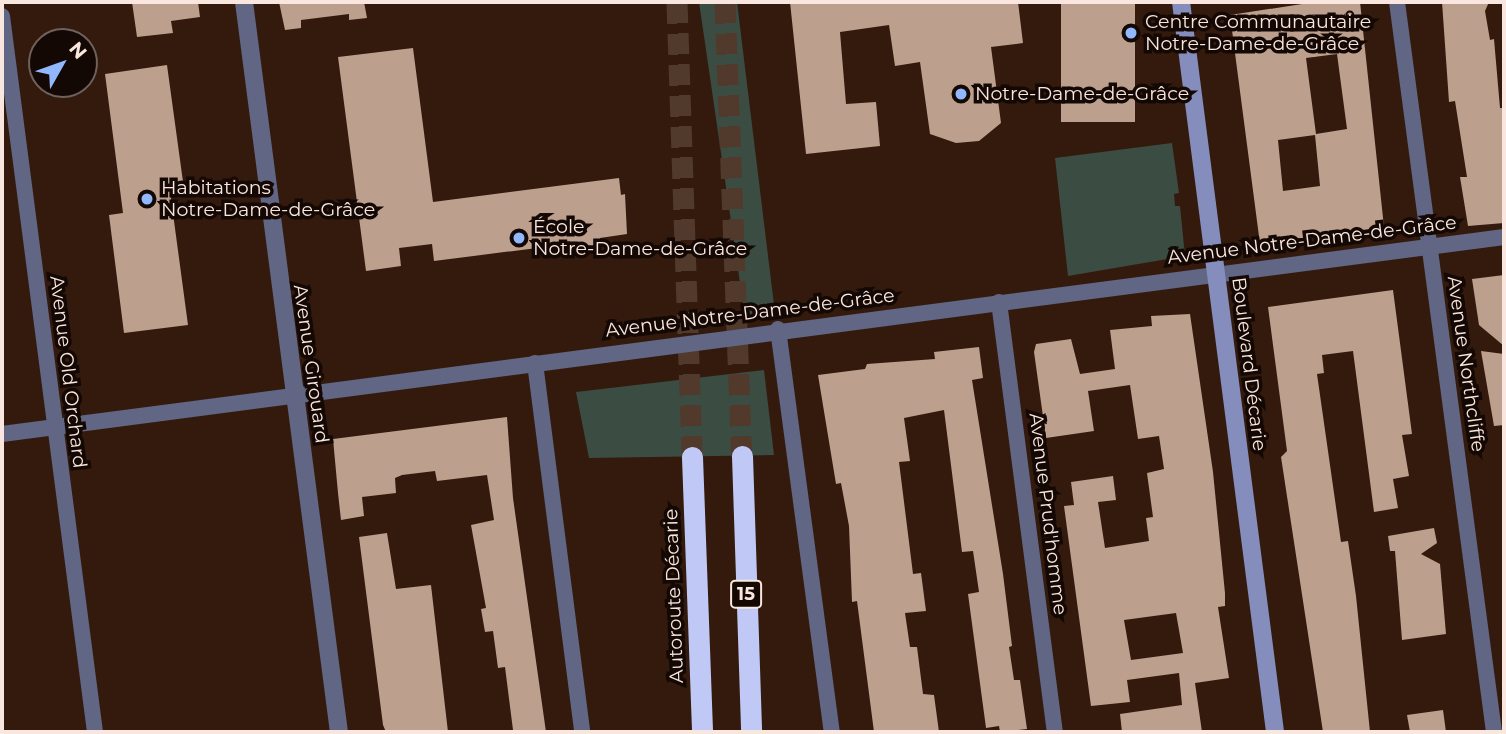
<!DOCTYPE html>
<meta charset="utf-8">
<style>
body{margin:0}
#map{position:relative;width:1506px;height:734px;overflow:hidden;background:#331a0d;font-family:Montserrat,sans-serif}
div>[style]{position:absolute}
[style*='--x']{left:calc(var(--x)*1px);top:calc(var(--y)*1px);width:calc(var(--w)*1px);rotate:calc(var(--a)*1deg)}
.green>*{inset:0;background:#3b4c42}
.building>*{inset:0;background:#bca08d;transform-origin:0 0}
.motorway-tunnel>*{height:21px;margin-top:-10.5px;transform-origin:0;background:repeating-linear-gradient(90deg,#51392c 0 21px,transparent 0 31px)}
.minor>*{height:16px;margin:-8px;padding:0 8px;transform-origin:8px;border-radius:8px;background:#606683}
.tertiary>*{height:18px;margin:-9px;padding:0 9px;transform-origin:9px;border-radius:9px;background:#606683}
.secondary>*{height:18px;margin:-9px;padding:0 9px;transform-origin:9px;border-radius:9px;background:#848dbb}
.motorway>*{height:21px;margin:-10.5px;padding:0 10.5px;transform-origin:10.5px;border-radius:10.5px;background:#c0c9f5}
.dots>*{width:19px;height:19px;translate:-50% -50%;box-sizing:border-box;border:4px solid #130804;border-radius:50%}
span{translate:-50% -50%;white-space:nowrap;text-align:center;line-height:1.15;-webkit-text-stroke:7px #130804;paint-order:stroke}
.shield-label span{padding:2px 5px;background:#130804;border:2px solid;border-radius:5px;-webkit-text-stroke-width:0}
.shield-label{font-size:18px;color:#f9e6de;font-weight:700}
.poi-label{font-size:19px;color:#f9e6de}
.left{translate:0 -50%;text-align:left}
.street-label{font-size:19px;color:#f9e6de}
.frame{position:absolute;inset:0;border:4px solid #f9e6de;pointer-events:none}
.north{position:absolute;left:28px;top:28px;width:70px;height:70px;box-sizing:border-box;background:#130804;border:2px solid #6f615b;border-radius:50%;rotate:50deg;font-size:19px;font-weight:700;line-height:28px;text-align:center;color:#f9e6de}
.north::after{content:'';display:block;margin:auto;width:24px;height:32px;background:#91b8fd;clip-path:polygon(50% 0,100% 100%,50% 72%,0 100%)}
</style>
<div id="map">
<div class="green">
<div style="clip-path:polygon(699px 2px,737px 2px,775px 313px,745px 317px)"></div>
<div style="clip-path:polygon(1172px 143px,1179px 193px,1174px 194px,1175px 206px,1180px 206px,1185px 256px,1068px 276px,1055px 158px)"></div>
<div style="clip-path:polygon(764px 370px,774px 455px,589px 458px,576px 392px)"></div>
</div>
<div class="building">
<div style="clip-path:polygon(132px 2px,198px 2px,200px 17px,171px 21px,173px 33px,137px 37px)"></div>
<div style="clip-path:polygon(279px 2px,364px 2px,367px 18px,349px 20px,349px 14px,301px 20px,301px 28px,285px 30px)"></div>
<div style="clip-path:polygon(790px 2px,1018px 2px,1023px 43px,991px 47px,1001px 123px,979px 141px,956px 143px,930px 134px,920px 62px,895px 66px,889px 25px,840px 32px,846px 104px,876px 102px,880px 146px,806px 154px)"></div>
<div style="left:1061px;top:2px;width:74px;height:120px"></div>
<div style="clip-path:polygon(evenodd,1315px 2px,1360px 2px,1384px 227px,1260px 244px,1230px 15px,1315px 2px,1337px 54px,1347px 129px,1316px 134px,1306px 58px,1337px 54px,1315px 2px,1315px 135px,1320px 186px,1283px 191px,1278px 140px,1315px 135px)"></div>
<div style="clip-path:polygon(1442px 2px,1489px 2px,1485px 11px,1490px 40px,1494px 39px,1500px 108px,1504px 108px,1504px 223px,1468px 226px,1460px 177px,1467px 177px,1455px 101px,1449px 102px)"></div>
<div style="clip-path:polygon(413px 48px,433px 202px,619px 178px,621px 195px,625px 194px,627px 234px,600px 238px,601px 245px,585px 247px,584px 242px,434px 261px,432px 244px,399px 248px,401px 266px,366px 271px,338px 57px)"></div>
<div style="clip-path:polygon(167px 65px,184px 189px,170px 191px,188px 325px,124px 333px,109px 215px,123px 213px,105px 74px)"></div>
<div style="clip-path:polygon(1504px 275px,1504px 346px,1479px 325px,1472px 279px)"></div>
<div style="clip-path:polygon(1393px 290px,1412px 434px,1402px 435px,1409px 476px,1393px 479px,1398px 508px,1374px 512px,1353px 351px,1322px 355px,1324px 373px,1317px 374px,1341px 542px,1348px 541px,1356px 596px,1370px 732px,1323px 732px,1281px 457px,1287px 451px,1268px 307px)"></div>
<div style="clip-path:polygon(evenodd,1190px 314px,1213px 472px,1225px 593px,1225px 606px,1218px 607px,1229px 678px,1195px 683px,1202px 732px,1122px 732px,1120px 714px,1182px 705px,1179px 673px,1127px 680px,1130px 702px,1091px 706px,1064px 506px,1074px 505px,1071px 482px,1113px 476px,1116px 500px,1098px 502px,1105px 548px,1149px 541px,1146px 518px,1153px 517px,1147px 473px,1164px 469px,1159px 436px,1138px 439px,1130px 385px,1088px 391px,1094px 431px,1046px 438px,1034px 352px,1036px 344px,1071px 339px,1080px 374px,1115px 369px,1110px 330px,1152px 326px,1151px 316px,1190px 314px,1176px 613px,1183px 653px,1131px 660px,1124px 620px,1176px 613px)"></div>
<div style="clip-path:polygon(979px 347px,983px 378px,972px 380px,1003px 574px,1012px 646px,1009px 647px,1014px 680px,1020px 680px,1027px 729px,1000px 732px,999px 726px,986px 728px,968px 594px,979px 592px,973px 551px,962px 552px,944px 410px,904px 418px,910px 461px,899px 462px,913px 574px,921px 573px,926px 611px,905px 613px,910px 647px,917px 647px,923px 694px,934px 695px,939px 732px,874px 732px,857px 601px,852px 602px,849px 526px,841px 483px,836px 484px,818px 375px,865px 369px,867px 364px,935px 359px,934px 352px)"></div>
<div style="clip-path:polygon(1481px 351px,1504px 354px,1504px 425px,1494px 426px)"></div>
<div style="clip-path:polygon(507px 417px,513px 498px,546px 732px,513px 730px,505px 667px,498px 668px,493px 631px,485px 632px,481px 609px,486px 608px,471px 525px,494px 520px,487px 475px,437px 481px,435px 471px,402px 475px,395px 478px,396px 493px,362px 497px,364px 516px,341px 520px,338px 493px,333px 439px)"></div>
<div style="clip-path:polygon(1434px 528px,1437px 543px,1421px 554px,1440px 564px,1446px 634px,1402px 640px,1395px 551px,1390px 551px,1388px 536px)"></div>
<div style="clip-path:polygon(387px 533px,396px 589px,431px 585px,448px 732px,386px 732px,383px 725px,359px 537px)"></div>
<div style="clip-path:polygon(1443px 710px,1446px 732px,1410px 732px,1407px 715px)"></div>
</div>
<div class="motorway-tunnel">
<div style="--x:677;--y:2;--w:455;--a:88.1"></div>
<div style="--x:725;--y:2;--w:454;--a:87.9"></div>
</div>
<div class="minor">
<div style="--x:1397;--y:2;--w:736;--a:82.43"></div>
<div style="--x:2;--y:16;--w:722;--a:82.6"></div>
<div style="--x:999;--y:302;--w:434;--a:82.6"></div>
<div style="--x:778;--y:329;--w:407;--a:82.4"></div>
<div style="--x:535;--y:363;--w:372;--a:82.7"></div>
<div style="--x:2;--y:434;--w:1515;--a:-7.47"></div>
</div>
<div class="tertiary">
<div style="--x:244;--y:2;--w:736;--a:82.59"></div>
</div>
<div class="secondary">
<div style="--x:1181;--y:2;--w:736;--a:82.66"></div>
</div>
<div class="motorway">
<div style="--x:742;--y:456;--w:276;--a:88.1"></div>
<div style="--x:692;--y:457;--w:275;--a:87.9"></div>
</div>
<div class="dots">
<div style="left:1131px;top:33px;background:#91b8fd"></div>
<div style="left:961px;top:94px;background:#91b8fd"></div>
<div style="left:147px;top:199px;background:#91b8fd"></div>
<div style="left:519px;top:238px;background:#91b8fd"></div>
</div>
<div class="shield-label">
<span style="left:746px;top:594px">15</span>
</div>
<div class="poi-label">
<span class="left" style="left:1145px;top:33px">Centre Communautaire<br>Notre-Dame-de-Grâce</span>
<span class="left" style="left:975px;top:94px">Notre-Dame-de-Grâce</span>
<span class="left" style="left:161px;top:199px">Habitations<br>Notre-Dame-de-Grâce</span>
<span class="left" style="left:533px;top:238px">École<br>Notre-Dame-de-Grâce</span>
</div>
<div class="street-label">
<span style="left:1312px;top:240px;rotate:-7deg">Avenue Notre-Dame-de-Grâce</span>
<span style="left:750px;top:313px;rotate:-7deg">Avenue Notre-Dame-de-Grâce</span>
<span style="left:311px;top:364px;rotate:82deg">Avenue Girouard</span>
<span style="left:1249px;top:364px;rotate:83deg">Boulevard Décarie</span>
<span style="left:1466px;top:364px;rotate:82deg">Avenue Northcliffe</span>
<span style="left:68px;top:372px;rotate:83deg">Avenue Old Orchard</span>
<span style="left:1048px;top:514px;rotate:83deg">Avenue Prud'homme</span>
<span style="left:674px;top:596px;rotate:-92deg">Autoroute Décarie</span>
</div>
<div class="frame"></div>
<div class="north">N</div>
</div>
